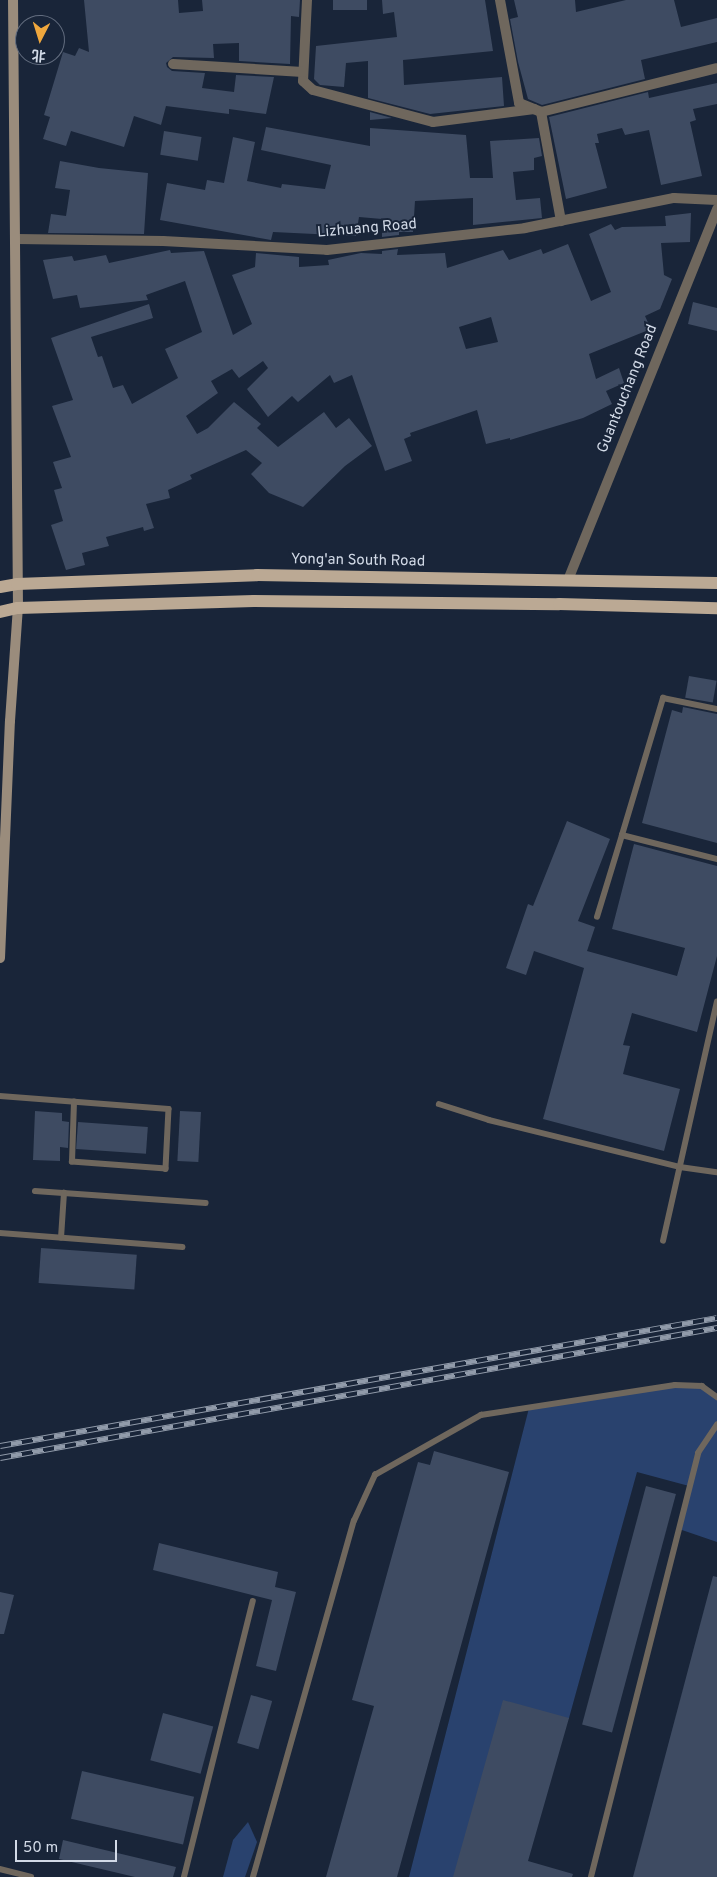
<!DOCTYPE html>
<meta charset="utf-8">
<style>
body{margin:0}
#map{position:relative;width:717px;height:1877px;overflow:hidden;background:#192539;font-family:Overpass,"Noto Sans SC",sans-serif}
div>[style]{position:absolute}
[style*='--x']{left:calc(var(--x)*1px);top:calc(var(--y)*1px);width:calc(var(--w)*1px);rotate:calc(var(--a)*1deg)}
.green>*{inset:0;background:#29426e}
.building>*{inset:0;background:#3e4b62;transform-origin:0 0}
.lane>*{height:5.5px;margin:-2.75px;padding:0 2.75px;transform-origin:2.75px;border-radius:2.75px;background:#6f675d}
.street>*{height:10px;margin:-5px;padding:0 5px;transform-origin:5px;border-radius:5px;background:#6f675d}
.secondary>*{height:10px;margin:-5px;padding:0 5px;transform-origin:5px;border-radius:5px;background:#9a8c7c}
.primary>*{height:12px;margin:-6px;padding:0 6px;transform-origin:6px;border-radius:6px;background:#bba994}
.rail>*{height:5.5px;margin-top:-2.75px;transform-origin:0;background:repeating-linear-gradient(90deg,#192539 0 11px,#919baa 0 22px);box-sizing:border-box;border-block:1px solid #919baa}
span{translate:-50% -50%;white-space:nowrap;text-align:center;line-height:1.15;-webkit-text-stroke:4px #192539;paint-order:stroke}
.street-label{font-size:15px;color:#d2dae7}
.north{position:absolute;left:15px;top:15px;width:50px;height:50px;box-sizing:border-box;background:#192539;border:1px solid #636d7f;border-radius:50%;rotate:185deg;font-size:14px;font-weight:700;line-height:20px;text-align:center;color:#d2dae7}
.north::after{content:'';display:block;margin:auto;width:18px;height:22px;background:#efa73d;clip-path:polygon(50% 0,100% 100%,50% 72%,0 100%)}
.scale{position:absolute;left:15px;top:1840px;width:102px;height:22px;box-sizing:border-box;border:2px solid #d2dae7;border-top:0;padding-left:6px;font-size:15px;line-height:18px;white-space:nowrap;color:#d2dae7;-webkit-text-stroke:4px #192539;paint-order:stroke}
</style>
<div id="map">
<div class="green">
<div style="clip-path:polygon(674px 1385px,702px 1386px,717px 1397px,717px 1542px,679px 1529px,689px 1486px,637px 1472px,569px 1718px,459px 1877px,409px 1877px,529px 1408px)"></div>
<div style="clip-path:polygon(248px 1822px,257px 1842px,245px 1877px,223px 1877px,233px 1840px)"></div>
</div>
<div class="building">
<div style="clip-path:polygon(84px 0,178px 0,179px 13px,203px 11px,202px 0,300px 0,299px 17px,291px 16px,290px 64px,239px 61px,239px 43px,213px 44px,214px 58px,173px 57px,166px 63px,167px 67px,172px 71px,205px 73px,202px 88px,234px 92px,236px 75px,274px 77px,266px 114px,229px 109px,229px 114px,166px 106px,161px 125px,134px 116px,124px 147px,71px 131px,66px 146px,43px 139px,50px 117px,44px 115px,63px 52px,75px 56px,79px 48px,89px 52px)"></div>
<div style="left:333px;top:0;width:34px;height:10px"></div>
<div style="clip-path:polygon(382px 0,485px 0,493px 51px,403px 60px,404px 85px,502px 77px,504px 106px,430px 114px,368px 98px,368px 61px,346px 63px,344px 87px,320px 85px,314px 79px,316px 46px,397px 37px,394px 12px,383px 14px)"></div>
<div style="clip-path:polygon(514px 0,575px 0,576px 12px,626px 0,674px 0,681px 27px,717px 18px,717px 42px,641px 60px,645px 79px,542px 105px,528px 99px,518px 62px,510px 19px,518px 17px)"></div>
<div style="clip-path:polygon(717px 83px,717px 104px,693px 109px,696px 120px,690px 122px,702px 176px,661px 185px,649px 130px,625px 135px,622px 128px,597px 134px,599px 143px,595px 143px,607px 188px,566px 199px,549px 117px,648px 92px,649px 98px)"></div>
<div style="clip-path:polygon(370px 112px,392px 118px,370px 120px)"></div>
<div style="clip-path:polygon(266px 127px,370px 146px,370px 128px,466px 135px,470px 178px,493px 178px,490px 141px,539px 138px,542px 156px,534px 158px,534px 170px,513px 172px,516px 200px,540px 198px,542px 218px,473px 225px,473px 198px,415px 201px,413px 232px,399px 232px,399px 235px,382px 237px,382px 219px,359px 217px,356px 236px,273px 232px,271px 240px,160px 220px,167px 183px,205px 190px,207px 180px,224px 183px,233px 137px,255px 142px,247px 181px,281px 188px,282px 184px,325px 189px,331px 165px,261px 150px)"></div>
<div style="left:164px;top:131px;width:38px;height:24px;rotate:9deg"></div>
<div style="clip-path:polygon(60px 161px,99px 168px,148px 173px,144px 234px,48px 233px,51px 214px,66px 216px,70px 190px,55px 188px)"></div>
<div style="clip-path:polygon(evenodd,691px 213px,690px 242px,661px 243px,664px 275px,672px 279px,660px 309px,645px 316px,651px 329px,589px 354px,596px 379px,619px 368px,624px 383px,606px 391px,612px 404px,583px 418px,510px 440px,510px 438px,486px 444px,477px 410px,410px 433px,411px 436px,404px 439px,412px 461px,385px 471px,352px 375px,334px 383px,330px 375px,298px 402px,292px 396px,268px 417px,247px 389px,268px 368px,263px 361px,239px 378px,232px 369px,211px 381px,218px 393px,186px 416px,197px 434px,208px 428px,234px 402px,261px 424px,257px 428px,278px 447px,324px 412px,336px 428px,349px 418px,372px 446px,345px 466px,303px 507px,269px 493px,251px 474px,262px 463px,246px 450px,190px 475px,192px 479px,168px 490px,170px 498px,146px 504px,154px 528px,144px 531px,143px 527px,106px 537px,109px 546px,82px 553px,85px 565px,66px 570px,51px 525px,63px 521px,54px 490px,62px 488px,53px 462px,71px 457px,52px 406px,73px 400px,51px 338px,149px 304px,153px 318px,91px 337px,98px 357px,102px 356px,113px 388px,123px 385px,132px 404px,178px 378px,165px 349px,202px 332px,185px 281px,146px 295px,148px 300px,80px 308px,77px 295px,53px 299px,43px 260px,72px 256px,74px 261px,106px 255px,109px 263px,170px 250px,171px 253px,204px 251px,233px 335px,252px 324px,232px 275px,255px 267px,256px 253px,299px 257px,299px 267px,329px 265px,328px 260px,361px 253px,382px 254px,382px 251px,398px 249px,397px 255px,445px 253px,447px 268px,503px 250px,509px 260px,541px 249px,543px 254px,568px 244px,591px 301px,611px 292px,589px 234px,611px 224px,615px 230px,622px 227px,666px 226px,665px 216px,691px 213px,491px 317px,498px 342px,466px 349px,459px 327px,491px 317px)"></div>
<div style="clip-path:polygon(693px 302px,717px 308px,717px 331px,688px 324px)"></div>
<div style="left:689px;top:676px;width:28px;height:22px;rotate:10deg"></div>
<div style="clip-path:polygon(683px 707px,717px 714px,717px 843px,642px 823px,672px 710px,682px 713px)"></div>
<div style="clip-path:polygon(567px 821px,610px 839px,578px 921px,595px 927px,587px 951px,677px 976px,685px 948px,612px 929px,634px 844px,717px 866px,717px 956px,697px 1032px,632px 1013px,623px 1045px,630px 1046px,623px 1074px,680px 1089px,664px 1151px,543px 1119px,584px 968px,534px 951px,526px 975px,506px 968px,528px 904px,533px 906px)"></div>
<div style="clip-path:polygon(35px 1111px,62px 1113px,62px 1121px,69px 1122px,68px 1148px,60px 1147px,60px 1161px,33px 1160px)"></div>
<div style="left:180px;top:1111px;width:21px;height:50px;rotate:3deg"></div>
<div style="left:78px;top:1122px;width:70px;height:27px;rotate:4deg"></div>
<div style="left:41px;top:1248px;width:96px;height:35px;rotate:4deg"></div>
<div style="clip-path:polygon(434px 1451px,509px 1472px,397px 1877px,326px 1877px,374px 1706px,352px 1700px,418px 1462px,430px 1465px)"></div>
<div style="left:646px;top:1486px;width:31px;height:247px;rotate:15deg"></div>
<div style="clip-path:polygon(159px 1543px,278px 1572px,275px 1587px,296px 1592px,276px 1671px,256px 1666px,272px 1600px,153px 1570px)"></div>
<div style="clip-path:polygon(713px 1576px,717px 1577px,717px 1877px,633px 1877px)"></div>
<div style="clip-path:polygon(0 1592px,14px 1595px,4px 1634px,0 1634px)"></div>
<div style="left:251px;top:1695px;width:22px;height:50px;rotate:16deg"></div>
<div style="clip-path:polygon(503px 1700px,569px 1718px,528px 1861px,573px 1874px,572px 1877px,453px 1877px)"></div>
<div style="left:163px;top:1713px;width:52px;height:49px;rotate:15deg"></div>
<div style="left:82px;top:1771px;width:115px;height:49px;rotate:13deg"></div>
<div style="clip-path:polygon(63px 1840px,176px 1867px,173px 1877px,135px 1877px,59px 1859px)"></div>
</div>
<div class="lane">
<div style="--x:622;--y:835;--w:143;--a:-73.3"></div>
<div style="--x:663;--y:698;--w:55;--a:11.5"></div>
<div style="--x:597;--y:917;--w:86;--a:-73"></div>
<div style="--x:622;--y:835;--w:98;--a:14.2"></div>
<div style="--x:0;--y:1096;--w:169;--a:4.4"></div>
<div style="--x:169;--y:1109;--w:60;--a:92.9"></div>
<div style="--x:166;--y:1169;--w:94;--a:-175.7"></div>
<div style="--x:72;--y:1162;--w:60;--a:-88.1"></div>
<div style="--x:439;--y:1104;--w:52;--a:17.7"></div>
<div style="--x:489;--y:1120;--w:197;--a:13.8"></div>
<div style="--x:680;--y:1167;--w:37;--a:8"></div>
<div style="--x:35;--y:1191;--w:171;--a:4"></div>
<div style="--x:0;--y:1233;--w:183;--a:4.4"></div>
<div style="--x:61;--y:1238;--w:45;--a:-86.2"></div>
<div style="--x:663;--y:1241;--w:245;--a:-77.3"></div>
<div style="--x:0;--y:1869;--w:32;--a:14"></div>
<div style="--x:184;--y:1877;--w:284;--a:-76"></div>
<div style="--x:253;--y:1877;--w:370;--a:-74.2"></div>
<div style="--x:354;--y:1521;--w:51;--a:-65.5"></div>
<div style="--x:375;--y:1475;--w:122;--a:-29.5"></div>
<div style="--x:481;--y:1415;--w:196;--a:-8.8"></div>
<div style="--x:675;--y:1385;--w:27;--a:2"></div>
<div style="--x:702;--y:1386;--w:19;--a:36"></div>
<div style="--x:591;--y:1877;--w:437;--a:-75.8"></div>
<div style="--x:698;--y:1453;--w:34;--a:-56"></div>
</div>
<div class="street">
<div style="--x:307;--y:0;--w:81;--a:92.8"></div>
<div style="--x:303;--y:81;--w:13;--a:42"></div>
<div style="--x:313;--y:90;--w:124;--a:14.9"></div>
<div style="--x:433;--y:122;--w:102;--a:-7.3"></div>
<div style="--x:500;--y:0;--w:105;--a:79.5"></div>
<div style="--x:519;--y:103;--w:24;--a:22"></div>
<div style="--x:541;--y:112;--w:111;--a:79.6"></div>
<div style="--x:173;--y:64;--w:130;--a:3.5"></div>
<div style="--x:541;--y:112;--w:181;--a:-14"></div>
<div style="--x:17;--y:239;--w:146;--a:0.8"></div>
<div style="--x:163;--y:241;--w:164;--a:3.1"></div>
<div style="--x:327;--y:250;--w:199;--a:-6.3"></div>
<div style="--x:525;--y:228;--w:152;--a:-11.4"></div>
<div style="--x:674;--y:198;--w:43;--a:2.7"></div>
<div style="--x:568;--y:580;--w:400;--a:-68.1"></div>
</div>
<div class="secondary">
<div style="--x:0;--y:958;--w:237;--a:-87.6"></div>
<div style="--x:10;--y:721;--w:113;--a:-86"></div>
<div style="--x:18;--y:608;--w:608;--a:-90.47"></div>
</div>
<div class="primary">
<div style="--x:0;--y:587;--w:17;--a:-10"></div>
<div style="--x:17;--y:584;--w:240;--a:-2.1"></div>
<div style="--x:257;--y:575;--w:460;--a:1"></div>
<div style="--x:0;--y:612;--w:18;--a:-13"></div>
<div style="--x:18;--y:608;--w:236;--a:-1.7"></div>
<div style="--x:254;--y:601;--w:305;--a:0.6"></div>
<div style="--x:559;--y:604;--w:158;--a:1.5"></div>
</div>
<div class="rail">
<div style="--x:0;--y:1446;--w:728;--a:-10.12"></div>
<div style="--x:0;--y:1458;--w:729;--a:-10.28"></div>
</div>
<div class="street-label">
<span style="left:367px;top:229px;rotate:-5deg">Lizhuang Road</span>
<span style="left:628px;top:389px;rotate:-68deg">Guantouchang Road</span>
<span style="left:358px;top:561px;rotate:1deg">Yong'an South Road</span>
</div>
<div class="north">北</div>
<div class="scale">50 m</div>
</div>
